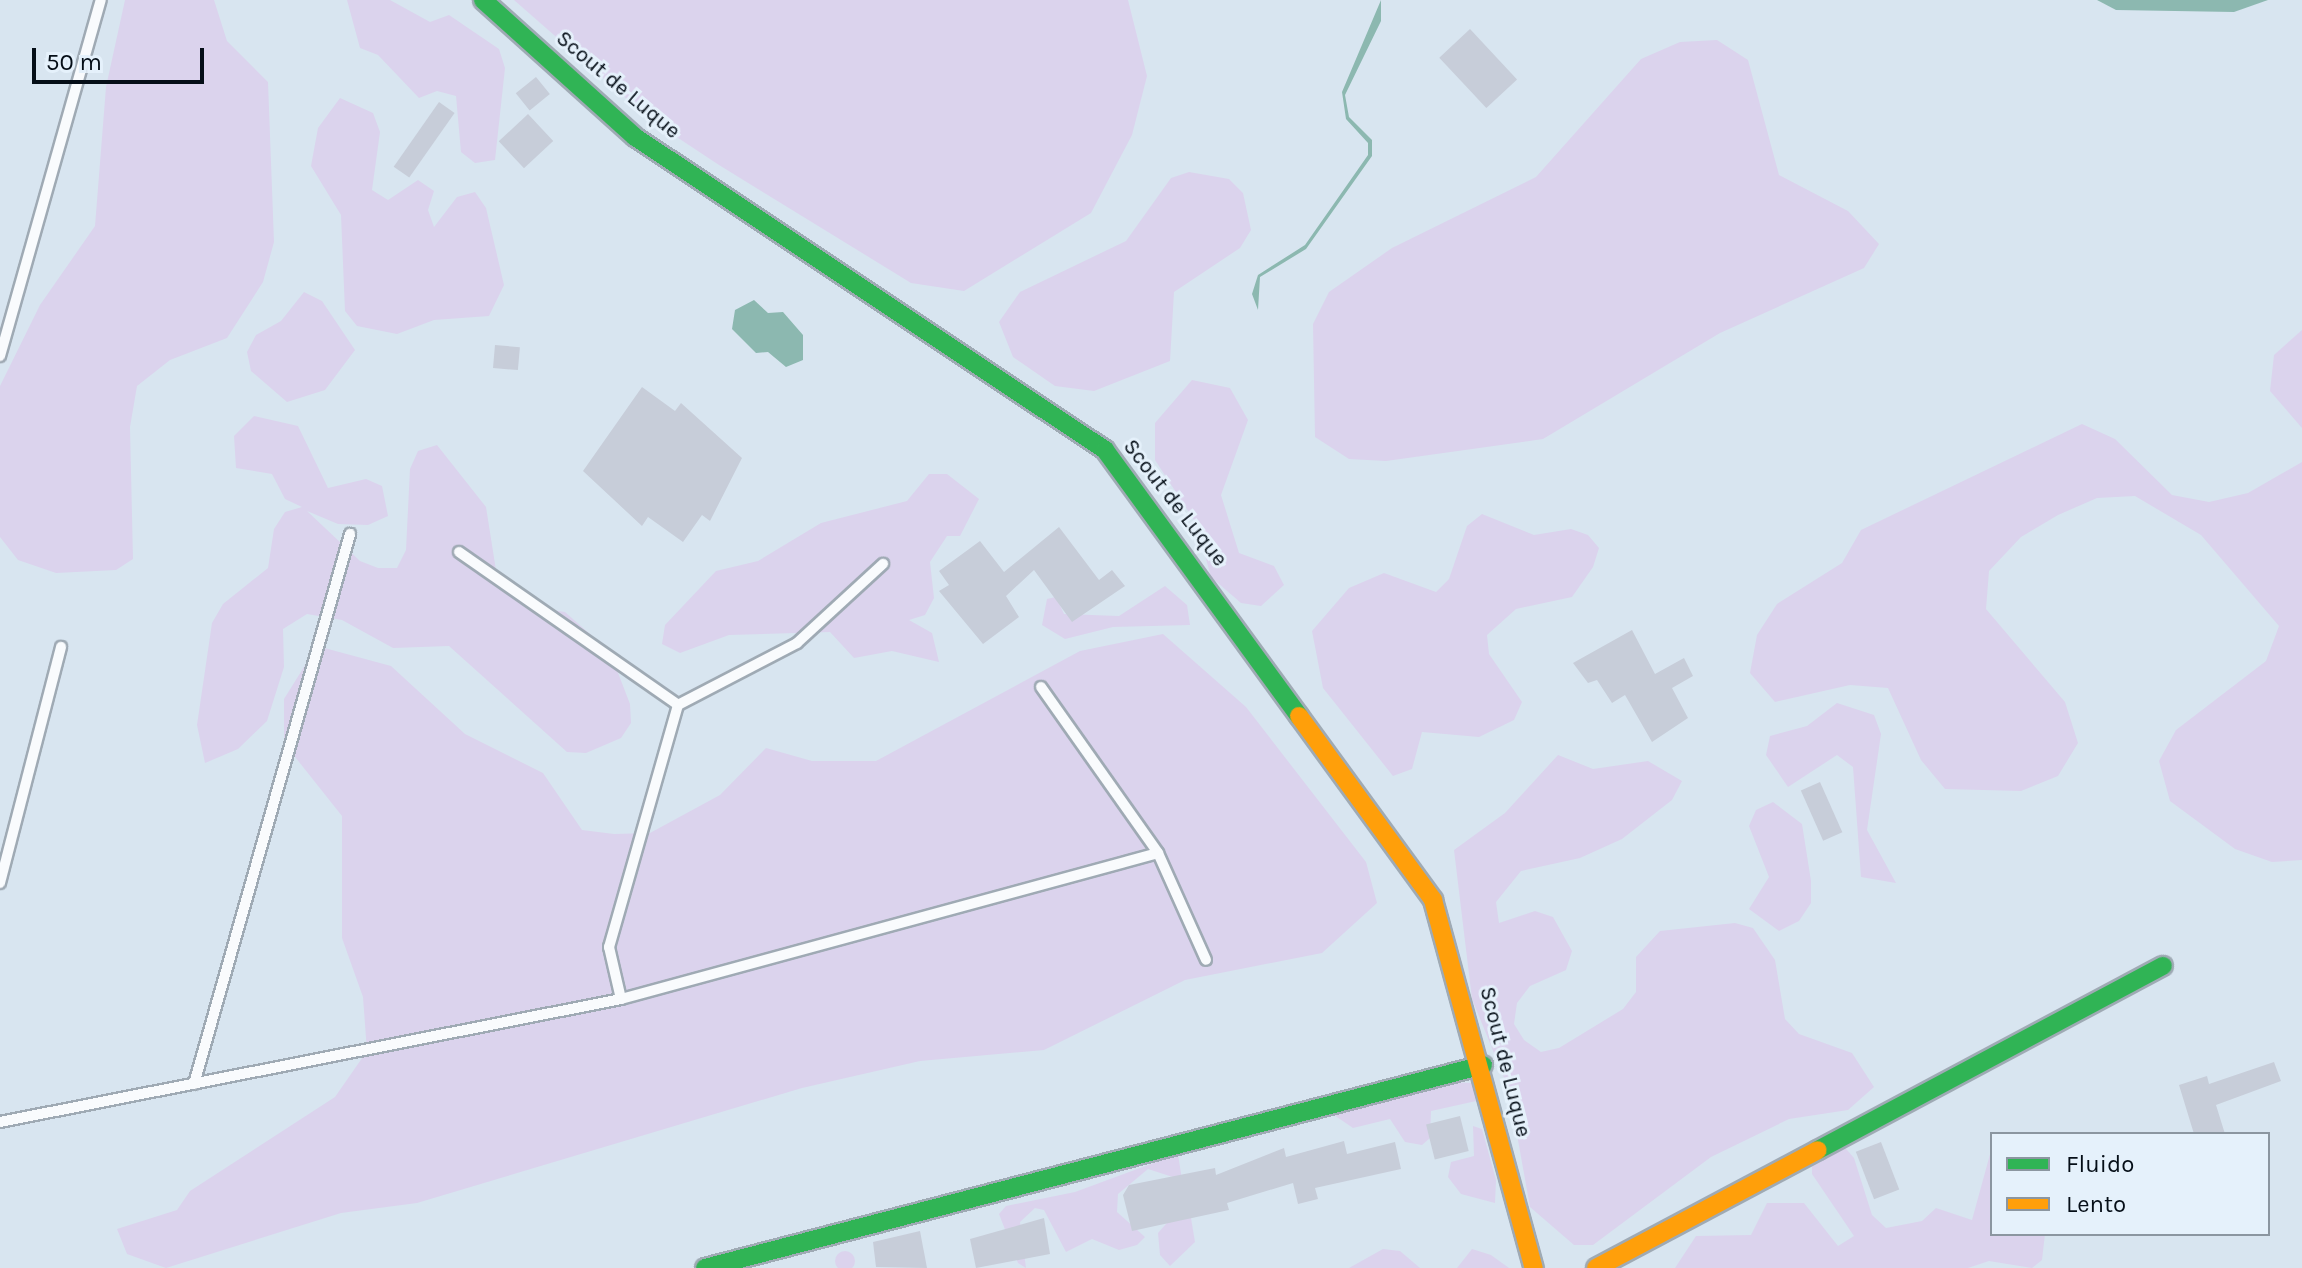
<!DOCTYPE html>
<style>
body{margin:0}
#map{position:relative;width:2302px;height:1268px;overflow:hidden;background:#d8e5f0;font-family:Karla,sans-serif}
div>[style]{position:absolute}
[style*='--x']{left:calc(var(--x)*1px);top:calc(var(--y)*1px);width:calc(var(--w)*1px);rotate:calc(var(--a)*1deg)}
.green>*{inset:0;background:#dbd3ed}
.round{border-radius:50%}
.water>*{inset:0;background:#8cb8b0}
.building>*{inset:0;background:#c7cdd9;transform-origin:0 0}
.roads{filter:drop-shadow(2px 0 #9faab4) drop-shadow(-2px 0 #9faab4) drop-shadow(0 2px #9faab4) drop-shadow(0 -2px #9faab4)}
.lane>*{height:10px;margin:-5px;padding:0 5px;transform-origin:5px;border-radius:5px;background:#f9fbfd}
.fast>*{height:18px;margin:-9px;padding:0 9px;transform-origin:9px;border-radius:9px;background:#30b455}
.slow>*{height:18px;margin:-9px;padding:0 9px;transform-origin:9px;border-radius:9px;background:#ff9f0a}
span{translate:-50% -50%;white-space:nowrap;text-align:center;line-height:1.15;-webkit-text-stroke:6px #e5f1fb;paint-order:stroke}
.street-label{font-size:22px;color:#050e17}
.legend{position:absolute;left:1990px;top:1132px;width:280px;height:104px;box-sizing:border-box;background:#e5f1fb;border:2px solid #8b96a0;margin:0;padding:10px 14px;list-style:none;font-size:24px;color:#050e17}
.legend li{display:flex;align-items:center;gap:16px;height:40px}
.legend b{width:40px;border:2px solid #8b96a0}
.scale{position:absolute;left:32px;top:48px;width:172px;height:36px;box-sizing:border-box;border:4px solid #050e17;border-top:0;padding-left:10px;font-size:24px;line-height:28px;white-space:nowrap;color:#050e17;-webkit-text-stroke:6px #e5f1fb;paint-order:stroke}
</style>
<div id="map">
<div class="green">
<div style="clip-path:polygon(125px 0,214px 0,227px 41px,268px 82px,274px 242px,263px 282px,227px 338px,170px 360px,137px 386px,130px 427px,133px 559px,116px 570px,56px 573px,18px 560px,0 537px,0 386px,40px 305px,95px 226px,106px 87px)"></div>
<div style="clip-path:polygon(347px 0,390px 0,430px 22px,449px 15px,499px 49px,505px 68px,495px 160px,475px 163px,461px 152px,456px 96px,437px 91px,419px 98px,378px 55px,360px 48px)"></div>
<div style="clip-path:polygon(514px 0,1128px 0,1147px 76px,1132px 135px,1091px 213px,964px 291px,911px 283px,719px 165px,651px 120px)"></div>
<div style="clip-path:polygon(1717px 40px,1748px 60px,1779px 175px,1848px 211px,1879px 244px,1864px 268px,1720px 333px,1543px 439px,1386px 461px,1349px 459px,1315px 437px,1313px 324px,1329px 292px,1392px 248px,1536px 177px,1641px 59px,1680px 42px)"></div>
<div style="clip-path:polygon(340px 98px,373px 113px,380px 132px,372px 190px,388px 200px,418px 180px,434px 191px,428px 210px,434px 227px,457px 197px,475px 192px,486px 208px,504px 285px,489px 316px,434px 320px,397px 334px,357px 326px,345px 311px,341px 215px,311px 166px,318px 128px)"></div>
<div style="clip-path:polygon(1189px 172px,1229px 179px,1243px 193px,1251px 230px,1240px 248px,1174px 292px,1170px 361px,1094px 391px,1055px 386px,1013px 357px,999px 322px,1020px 292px,1126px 241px,1171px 178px)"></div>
<div style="clip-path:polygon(304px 292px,322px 301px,355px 350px,325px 390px,287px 402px,251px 371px,247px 352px,256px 335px,281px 321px)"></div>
<div style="clip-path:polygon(2302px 330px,2302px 428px,2270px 391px,2274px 355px)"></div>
<div style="clip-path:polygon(1192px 380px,1230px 388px,1248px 420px,1221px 495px,1239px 553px,1274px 566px,1284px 585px,1261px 606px,1241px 603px,1211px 577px,1196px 523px,1155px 460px,1155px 423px)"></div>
<div style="clip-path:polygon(254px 416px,298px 426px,328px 488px,366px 479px,382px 486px,388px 516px,368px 525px,338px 524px,307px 511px,360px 561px,378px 568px,397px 568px,406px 550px,410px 469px,418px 451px,437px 445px,486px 507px,498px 583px,527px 606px,565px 612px,610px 652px,630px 704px,631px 723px,621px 738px,586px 753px,567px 752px,449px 646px,393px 648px,342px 620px,307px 614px,283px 629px,284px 667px,267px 721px,238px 749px,205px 763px,197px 725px,212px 623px,223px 604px,268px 568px,274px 529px,285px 512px,302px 507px,285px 499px,272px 474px,236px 468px,234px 436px)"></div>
<div style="clip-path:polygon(2082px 424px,2115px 439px,2172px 495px,2209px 502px,2248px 493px,2302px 462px,2302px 860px,2272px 862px,2235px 849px,2170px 801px,2159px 761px,2176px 730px,2266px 661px,2279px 626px,2201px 535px,2135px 496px,2097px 498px,2058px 515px,2021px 537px,1989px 571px,1986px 609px,2065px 702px,2078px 743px,2058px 776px,2021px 791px,1945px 789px,1921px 760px,1888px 688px,1850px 685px,1775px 702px,1750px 673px,1757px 635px,1777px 604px,1842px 563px,1861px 530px)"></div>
<div style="clip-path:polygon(929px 474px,947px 474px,979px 499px,960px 536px,947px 536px,930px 562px,934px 598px,925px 615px,909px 620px,932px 633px,939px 662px,892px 651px,854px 658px,830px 632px,729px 635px,680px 653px,662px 644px,665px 625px,716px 571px,758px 561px,821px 523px,907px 501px)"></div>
<div style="clip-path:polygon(1482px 514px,1534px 535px,1571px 529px,1588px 535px,1599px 548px,1593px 567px,1572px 597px,1516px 609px,1487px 635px,1489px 654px,1522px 702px,1514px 720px,1479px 737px,1422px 732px,1412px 769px,1393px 776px,1323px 688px,1312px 631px,1349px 588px,1384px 573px,1436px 592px,1449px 579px,1467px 526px)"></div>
<div style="clip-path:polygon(1165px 586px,1187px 605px,1190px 625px,1113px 627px,1065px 639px,1042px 625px,1047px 599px,1056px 597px,1064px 614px,1119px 616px)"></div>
<div style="clip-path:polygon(1163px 634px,1246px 707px,1366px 862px,1377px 903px,1322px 953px,1185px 980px,1044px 1050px,920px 1061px,802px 1088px,417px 1203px,341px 1213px,166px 1268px,127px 1254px,117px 1229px,177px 1210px,190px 1191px,335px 1097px,367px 1051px,363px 997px,342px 938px,342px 816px,284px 743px,284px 699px,317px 646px,391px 666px,465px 734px,543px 773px,582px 830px,614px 834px,650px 833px,720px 795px,766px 748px,812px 761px,876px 761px,1080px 651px)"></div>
<div style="clip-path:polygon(1837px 703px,1874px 715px,1881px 734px,1867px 830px,1896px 883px,1861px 877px,1853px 767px,1837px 755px,1788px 787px,1766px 755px,1770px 736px,1807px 726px)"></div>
<div style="clip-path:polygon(1558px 755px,1593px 769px,1648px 761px,1682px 781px,1672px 800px,1622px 839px,1580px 858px,1521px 871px,1496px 902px,1499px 923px,1535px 911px,1553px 917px,1572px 951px,1566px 970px,1530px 986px,1517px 1003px,1514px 1024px,1524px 1040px,1541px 1052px,1559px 1048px,1623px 1009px,1636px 992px,1636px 957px,1660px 931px,1735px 923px,1753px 928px,1775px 960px,1785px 1019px,1799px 1034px,1852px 1053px,1874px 1087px,1848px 1110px,1789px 1119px,1711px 1157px,1593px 1245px,1574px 1245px,1530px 1207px,1509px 1090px,1472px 999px,1454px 850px,1505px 813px)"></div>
<div style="clip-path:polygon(1773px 802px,1802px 824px,1811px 881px,1811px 903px,1799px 921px,1779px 931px,1749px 909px,1769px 877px,1749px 826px,1756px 810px)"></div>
<div style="clip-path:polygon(1445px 1082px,1474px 1083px,1476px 1101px,1431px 1111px,1430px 1138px,1422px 1145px,1405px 1142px,1390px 1119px,1353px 1128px,1331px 1113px)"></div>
<div style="clip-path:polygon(1473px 1126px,1482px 1129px,1496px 1180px,1495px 1203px,1461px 1194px,1448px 1177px,1451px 1162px,1474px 1156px)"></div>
<div style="clip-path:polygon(1840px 1142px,1854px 1158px,1872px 1215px,1886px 1228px,1922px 1221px,1936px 1208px,1972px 1220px,1992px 1147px,1992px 1234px,2045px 1234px,2042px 1260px,2032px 1268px,1989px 1261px,1968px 1268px,1675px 1268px,1696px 1236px,1751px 1235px,1767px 1203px,1804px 1203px,1838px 1246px,1854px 1236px,1812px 1174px,1812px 1156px)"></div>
<div style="clip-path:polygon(1178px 1154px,1182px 1180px,1148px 1169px,1118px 1194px,1117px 1212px,1145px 1237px,1137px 1245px,1119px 1250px,1092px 1239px,1066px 1252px,1044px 1210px,1035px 1208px,1020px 1222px,1026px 1268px,1018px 1263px,999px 1214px,1006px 1206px,1075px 1192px)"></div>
<div style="clip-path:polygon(1174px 1215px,1191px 1218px,1195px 1242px,1170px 1266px,1160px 1255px,1158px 1233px)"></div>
<div style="clip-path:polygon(1383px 1249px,1400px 1251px,1420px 1268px,1349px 1268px)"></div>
<div style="clip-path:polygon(1472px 1249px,1491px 1255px,1509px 1268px,1457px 1268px)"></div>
<div class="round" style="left:835px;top:1251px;width:20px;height:20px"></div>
</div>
<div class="water">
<div style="clip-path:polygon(1381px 0,1381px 21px,1345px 95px,1349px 117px,1372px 140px,1372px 156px,1306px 249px,1260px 277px,1258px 310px,1252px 294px,1258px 275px,1305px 245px,1368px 155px,1368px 143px,1346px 119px,1342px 92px)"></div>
<div style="clip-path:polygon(2097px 0,2268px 0,2234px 12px,2116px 10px)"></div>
<div style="clip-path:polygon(754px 300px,768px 313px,783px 312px,803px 335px,803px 360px,786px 367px,768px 352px,756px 353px,732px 329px,735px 310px)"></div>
</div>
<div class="building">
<div style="left:1470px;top:29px;width:69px;height:42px;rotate:47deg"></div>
<div style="left:536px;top:77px;width:22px;height:26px;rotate:51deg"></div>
<div style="left:439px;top:102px;width:19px;height:79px;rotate:35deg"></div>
<div style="left:528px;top:114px;width:37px;height:40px;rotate:47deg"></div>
<div style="left:495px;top:345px;width:25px;height:23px;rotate:5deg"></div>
<div style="clip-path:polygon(642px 387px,675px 411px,681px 403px,742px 458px,710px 521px,702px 515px,683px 542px,648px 517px,642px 526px,583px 471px)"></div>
<div style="clip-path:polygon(1059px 527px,1099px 580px,1112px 570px,1125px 586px,1072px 622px,1034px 570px,1006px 596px,1019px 617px,983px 644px,939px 591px,949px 585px,939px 571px,980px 541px,1004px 572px)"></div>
<div style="clip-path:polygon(1632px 630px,1655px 674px,1684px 658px,1693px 676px,1672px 688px,1688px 718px,1652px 742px,1625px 695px,1612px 703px,1597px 680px,1588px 683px,1573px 663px)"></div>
<div style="left:1820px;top:782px;width:55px;height:21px;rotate:66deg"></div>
<div style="clip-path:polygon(2274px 1062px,2281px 1081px,2216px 1105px,2225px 1134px,2194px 1134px,2179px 1085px,2207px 1076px,2209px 1084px)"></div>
<div style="left:1460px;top:1116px;width:36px;height:35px;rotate:76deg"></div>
<div style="clip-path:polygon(1344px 1141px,1347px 1154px,1395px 1142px,1401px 1169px,1315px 1188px,1318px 1199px,1298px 1204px,1293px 1183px,1227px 1203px,1229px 1210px,1132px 1231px,1123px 1195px,1129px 1185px,1215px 1168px,1216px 1175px,1284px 1148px,1286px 1157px)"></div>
<div style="left:1881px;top:1142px;width:51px;height:27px;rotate:69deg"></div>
<div style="clip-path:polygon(1044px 1218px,1050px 1254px,976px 1268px,970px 1239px)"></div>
<div style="clip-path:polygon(920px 1231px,927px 1268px,876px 1267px,873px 1242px)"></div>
</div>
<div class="roads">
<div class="lane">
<div style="--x:0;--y:356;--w:370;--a:-74.2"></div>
<div style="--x:459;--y:552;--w:267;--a:34.9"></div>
<div style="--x:678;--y:705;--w:252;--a:105.9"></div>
<div style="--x:609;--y:947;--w:53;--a:77"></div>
<div style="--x:1041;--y:687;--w:203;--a:54.8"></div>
<div style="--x:678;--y:705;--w:134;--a:-27.5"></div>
<div style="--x:797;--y:643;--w:117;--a:-42.6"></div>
<div style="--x:0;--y:883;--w:244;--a:-75.5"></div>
<div style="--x:194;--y:1084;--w:572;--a:-74.16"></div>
<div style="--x:0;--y:1122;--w:633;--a:-11.2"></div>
<div style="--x:621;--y:999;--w:556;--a:-15.21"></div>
<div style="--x:1158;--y:853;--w:117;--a:65.8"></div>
</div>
<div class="fast">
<div style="--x:483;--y:0;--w:205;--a:42"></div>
<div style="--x:635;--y:137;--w:565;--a:33.66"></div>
<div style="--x:1105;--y:450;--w:329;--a:53.9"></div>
<div style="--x:1818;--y:1150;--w:391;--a:-28.1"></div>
<div style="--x:705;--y:1268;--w:804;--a:-14.62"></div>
</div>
<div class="slow">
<div style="--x:1299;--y:716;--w:228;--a:53.9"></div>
<div style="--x:1433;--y:900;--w:382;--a:74.7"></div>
<div style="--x:1596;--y:1268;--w:251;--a:-28"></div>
</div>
</div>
<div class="street-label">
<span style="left:618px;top:85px;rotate:40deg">Scout de Luque</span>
<span style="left:1175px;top:503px;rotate:52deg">Scout de Luque</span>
<span style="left:1505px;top:1062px;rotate:76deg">Scout de Luque</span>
</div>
<ul class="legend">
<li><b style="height:10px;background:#30b455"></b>Fluido</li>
<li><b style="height:10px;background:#ff9f0a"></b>Lento</li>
</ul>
<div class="scale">50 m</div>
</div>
